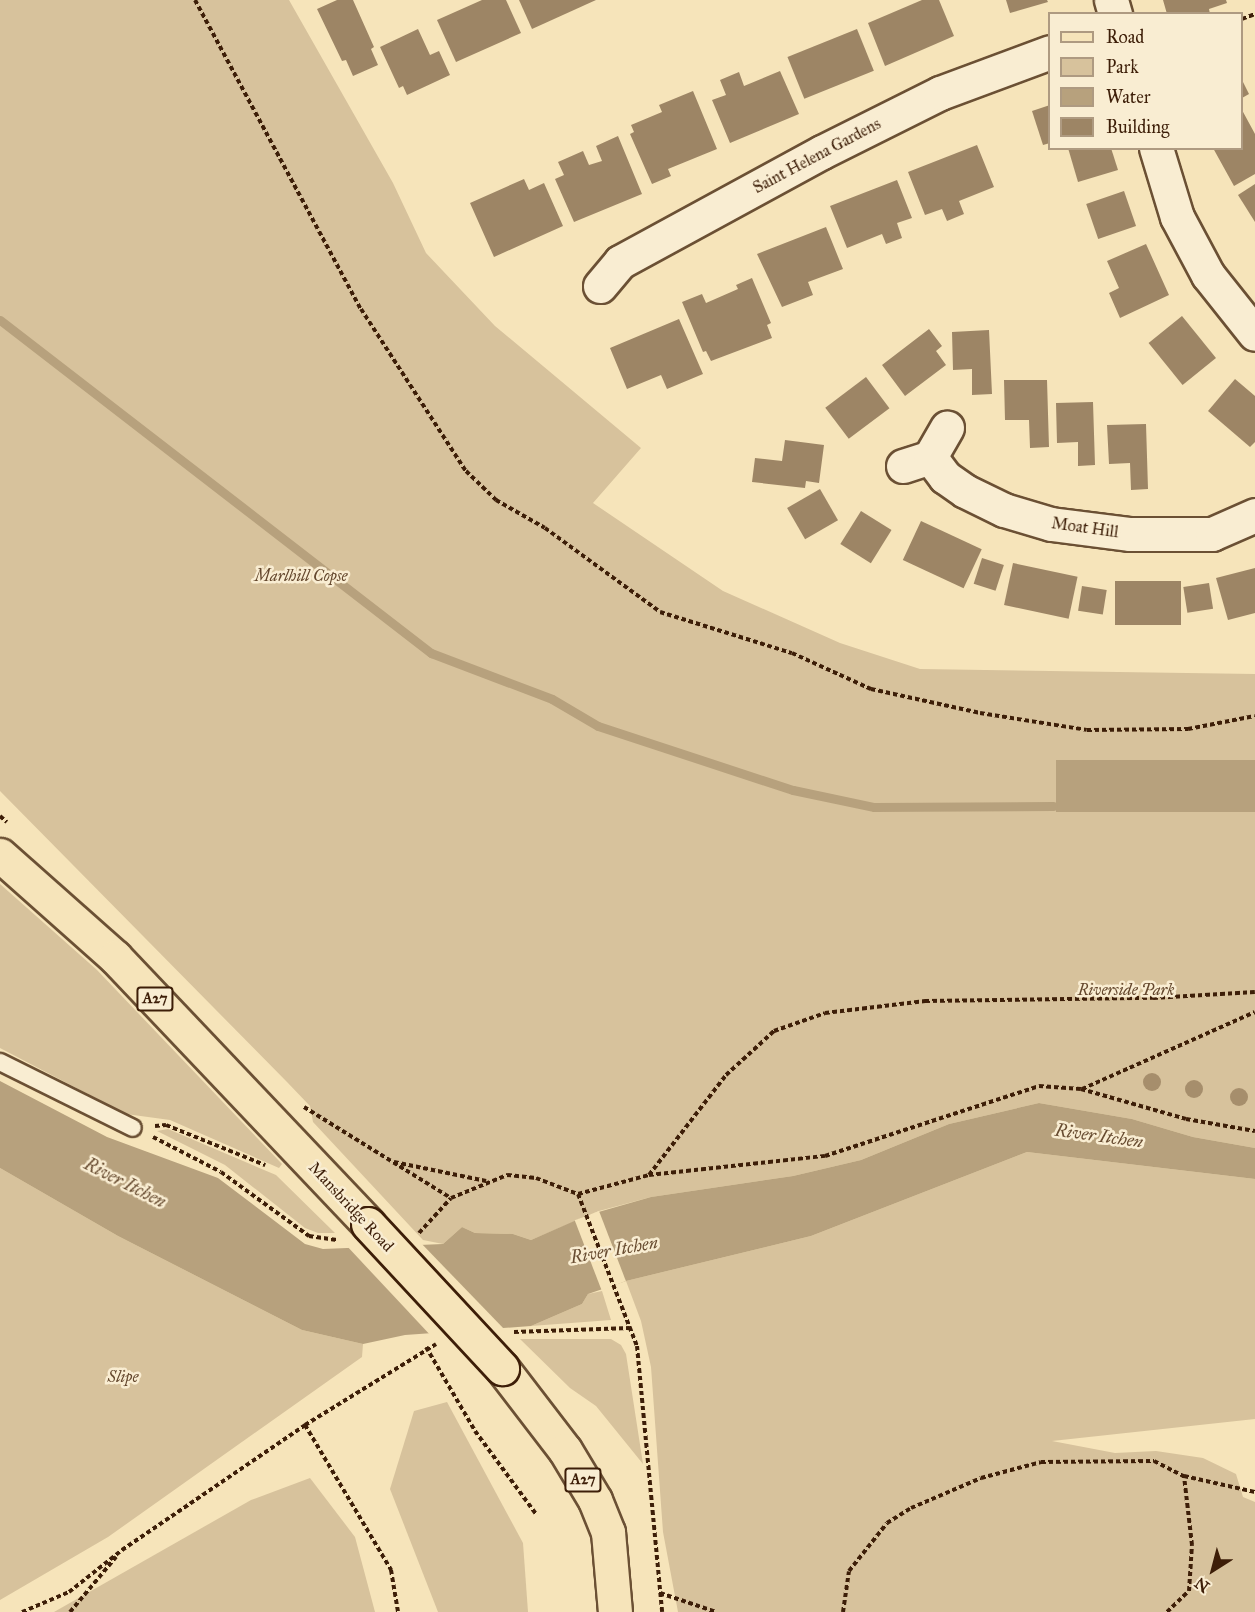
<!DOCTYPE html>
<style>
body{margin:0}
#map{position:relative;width:1255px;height:1612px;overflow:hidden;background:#f6e4ba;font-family:"IM FELL Great Primer",serif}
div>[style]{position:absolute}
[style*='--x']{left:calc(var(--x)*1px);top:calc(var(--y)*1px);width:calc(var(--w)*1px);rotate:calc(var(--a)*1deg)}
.green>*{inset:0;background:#d7c29c}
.water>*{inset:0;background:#b7a17d;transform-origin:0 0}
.pier>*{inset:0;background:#f6e4ba;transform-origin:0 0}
.stream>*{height:9px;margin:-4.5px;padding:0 4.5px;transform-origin:4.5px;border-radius:4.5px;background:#b7a17d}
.building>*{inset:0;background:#9d8565;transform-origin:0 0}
.path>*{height:4px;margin-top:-2px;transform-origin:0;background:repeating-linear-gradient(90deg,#3d1e08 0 4.5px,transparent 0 7.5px)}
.roads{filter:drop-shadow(2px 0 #6b5034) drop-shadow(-2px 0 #6b5034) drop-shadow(0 2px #6b5034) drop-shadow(0 -2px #6b5034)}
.service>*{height:16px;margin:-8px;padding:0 8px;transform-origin:8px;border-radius:8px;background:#f9edd2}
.minor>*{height:33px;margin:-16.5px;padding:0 16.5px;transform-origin:16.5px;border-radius:16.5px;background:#f9edd2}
.primary>*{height:33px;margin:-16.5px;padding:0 16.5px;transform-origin:16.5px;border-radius:16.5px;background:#f6e4ba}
.bridges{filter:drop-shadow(2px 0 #3d1e08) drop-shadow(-2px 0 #3d1e08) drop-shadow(0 2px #3d1e08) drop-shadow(0 -2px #3d1e08)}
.primary-bridge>*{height:33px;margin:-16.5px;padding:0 16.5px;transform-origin:16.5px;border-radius:16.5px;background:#f6e4ba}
.trees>*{width:18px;height:18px;margin:-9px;border-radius:50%;background:#a68e6c}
span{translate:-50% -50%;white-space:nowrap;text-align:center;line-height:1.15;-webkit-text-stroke:5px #f9edd2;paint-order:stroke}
.shield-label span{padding:2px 4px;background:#f9edd2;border:2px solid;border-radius:4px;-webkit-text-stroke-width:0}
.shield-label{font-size:15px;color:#3d1e08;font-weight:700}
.street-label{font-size:16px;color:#3d1e08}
.park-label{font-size:16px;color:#64472d;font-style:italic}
.water-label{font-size:18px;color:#684c31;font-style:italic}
.legend{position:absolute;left:1048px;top:12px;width:195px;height:138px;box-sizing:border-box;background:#f9edd2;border:2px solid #ae9a81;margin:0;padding:8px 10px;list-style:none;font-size:18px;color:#3d1e08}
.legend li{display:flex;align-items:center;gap:12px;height:30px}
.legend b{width:30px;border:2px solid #ae9a81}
.north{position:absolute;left:1183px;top:1540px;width:60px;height:60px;-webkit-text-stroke:4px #f9edd2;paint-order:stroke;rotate:216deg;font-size:16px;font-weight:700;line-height:24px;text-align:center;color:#3d1e08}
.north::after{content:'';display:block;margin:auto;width:21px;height:27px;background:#3d1e08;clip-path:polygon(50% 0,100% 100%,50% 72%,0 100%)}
</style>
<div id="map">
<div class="green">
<div style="clip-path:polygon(0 0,289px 0,393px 183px,426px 253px,495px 326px,641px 448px,593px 503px,723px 591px,840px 643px,920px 669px,1255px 674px,1255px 1148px,1193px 1137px,1132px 1119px,1039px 1103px,949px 1124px,861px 1160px,793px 1176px,651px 1197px,599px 1211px,531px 1240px,513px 1234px,475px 1233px,462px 1227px,443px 1244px,423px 1240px,313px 1122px,310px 1106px,287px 1082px,0 791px)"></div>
<div style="clip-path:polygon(0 884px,97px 970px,282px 1164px,279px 1168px,170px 1120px,126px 1114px,0 1048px)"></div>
<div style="clip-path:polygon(168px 1129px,276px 1175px,335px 1233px,318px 1233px,305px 1228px,225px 1165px,157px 1131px)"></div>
<div style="clip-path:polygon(1027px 1152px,1255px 1179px,1255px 1419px,1052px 1441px,1115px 1453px,1156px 1451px,1203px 1458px,1236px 1474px,1243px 1497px,1255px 1502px,1255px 1612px,678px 1612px,663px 1532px,651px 1367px,641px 1321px,626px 1281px,811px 1236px)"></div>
<div style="clip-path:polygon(0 1168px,118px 1236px,302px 1330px,363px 1344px,362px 1357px,108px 1537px,0 1600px)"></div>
<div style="clip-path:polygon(602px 1291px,611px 1320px,531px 1326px,582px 1304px,588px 1294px)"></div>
<div style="clip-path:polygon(520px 1339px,611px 1339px,621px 1345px,626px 1354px,643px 1464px,596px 1406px,570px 1388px)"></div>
<div style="clip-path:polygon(447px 1402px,523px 1543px,528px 1612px,438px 1612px,390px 1489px,414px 1411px)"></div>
<div style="clip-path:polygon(310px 1478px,355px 1537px,375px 1612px,54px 1612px,251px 1500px)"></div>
</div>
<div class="water">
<div style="left:1056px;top:760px;width:199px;height:52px"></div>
<div style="clip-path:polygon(0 1081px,107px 1137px,218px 1178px,305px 1244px,323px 1249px,443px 1244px,462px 1227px,475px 1233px,513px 1234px,531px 1240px,588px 1215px,651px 1197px,793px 1176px,861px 1160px,949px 1124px,1039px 1103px,1132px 1119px,1193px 1137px,1255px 1148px,1255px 1179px,1027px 1152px,811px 1236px,626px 1281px,588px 1294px,582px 1304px,531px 1326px,405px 1335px,363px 1344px,302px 1330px,118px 1236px,0 1168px)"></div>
</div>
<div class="pier">
<div style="left:599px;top:1211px;width:75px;height:26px;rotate:69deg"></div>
<div style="clip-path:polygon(419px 1241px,506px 1331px,433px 1338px,345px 1244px)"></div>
</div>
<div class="stream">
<div style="--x:0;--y:320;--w:545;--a:37.69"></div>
<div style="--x:431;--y:653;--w:129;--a:20.8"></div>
<div style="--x:552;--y:699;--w:53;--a:30.4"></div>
<div style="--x:598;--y:726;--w:205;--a:18.2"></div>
<div style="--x:793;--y:790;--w:83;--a:11.9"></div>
<div style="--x:874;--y:807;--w:179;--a:-0.3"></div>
</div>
<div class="building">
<div style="clip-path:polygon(337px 0,353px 0,374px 47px,371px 49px,378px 65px,353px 76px,346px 60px,342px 61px,317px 9px)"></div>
<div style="clip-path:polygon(482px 0,506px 0,521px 33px,456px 62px,437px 20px)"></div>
<div style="clip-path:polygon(519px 0,596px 0,532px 29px)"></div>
<div style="clip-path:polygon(922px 0,939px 0,954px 36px,885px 66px,868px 23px)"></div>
<div style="clip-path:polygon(1006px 0,1047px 0,1048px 2px,1010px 13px)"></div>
<div style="clip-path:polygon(1163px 0,1226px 0,1227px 3px,1209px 9px,1210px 14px,1167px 14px)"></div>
<div style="clip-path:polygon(418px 29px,430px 55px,439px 51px,450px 75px,407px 95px,403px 86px,399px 88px,380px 47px)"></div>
<div style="left:857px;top:29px;width:45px;height:75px;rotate:68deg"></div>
<div style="clip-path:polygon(780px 71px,799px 114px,730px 143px,712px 100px,726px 95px,720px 80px,739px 72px,744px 86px)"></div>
<div style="clip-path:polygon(1242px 80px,1249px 94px,1242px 98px)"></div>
<div style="clip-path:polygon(693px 91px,717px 149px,668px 169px,671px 176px,652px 184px,630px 134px,634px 132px,631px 125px,662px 112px,659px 105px)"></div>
<div style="clip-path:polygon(1050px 105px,1050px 143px,1043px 145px,1032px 111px)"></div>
<div style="clip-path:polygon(1242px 110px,1255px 134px,1255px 174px,1234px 186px,1213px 148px,1242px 148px)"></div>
<div style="clip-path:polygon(618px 136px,642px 194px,574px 222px,555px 179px,564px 175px,558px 162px,583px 151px,589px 165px,602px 161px,596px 146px)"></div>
<div style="clip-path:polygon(977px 145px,994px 187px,959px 201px,964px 214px,947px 221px,942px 209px,925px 215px,908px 172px)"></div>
<div style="clip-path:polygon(1068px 148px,1111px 148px,1118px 170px,1078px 182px)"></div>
<div style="clip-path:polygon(524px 179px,529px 190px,544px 183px,563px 226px,494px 257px,470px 203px)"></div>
<div style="clip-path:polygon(897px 180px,912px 218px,897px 223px,902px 238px,886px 244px,882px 234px,847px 248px,830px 206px)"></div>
<div style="clip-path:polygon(1255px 184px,1255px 222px,1238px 195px)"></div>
<div style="left:1124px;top:191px;width:37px;height:40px;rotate:71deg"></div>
<div style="clip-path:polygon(826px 227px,843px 269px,808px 282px,813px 295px,782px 307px,757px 254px)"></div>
<div style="clip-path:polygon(1146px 244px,1169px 295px,1120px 318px,1109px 293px,1119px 288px,1107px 261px)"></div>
<div style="clip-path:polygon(752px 278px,771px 323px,767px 325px,772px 338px,711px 361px,706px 351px,703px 352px,682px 302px,702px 294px,706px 303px,738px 289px,736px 285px)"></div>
<div style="left:1182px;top:316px;width:54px;height:43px;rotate:51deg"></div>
<div style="clip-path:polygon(679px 319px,703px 374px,667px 389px,661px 375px,627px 389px,610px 348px)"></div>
<div style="clip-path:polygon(929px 329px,942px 346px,936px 351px,946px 365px,905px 396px,882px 365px)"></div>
<div style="clip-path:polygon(989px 330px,992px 394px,972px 395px,972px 369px,953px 370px,952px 332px)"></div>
<div style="left:866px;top:377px;width:39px;height:51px;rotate:53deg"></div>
<div style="clip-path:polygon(1235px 379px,1255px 396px,1255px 442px,1250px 447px,1208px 411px)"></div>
<div style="clip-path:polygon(1004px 380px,1047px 380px,1049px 447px,1030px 448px,1029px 420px,1005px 420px)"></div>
<div style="clip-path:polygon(1093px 402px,1095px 465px,1078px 466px,1078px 442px,1057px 443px,1056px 403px)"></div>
<div style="clip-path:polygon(1146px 424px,1148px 489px,1131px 490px,1130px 463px,1109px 464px,1107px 425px)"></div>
<div style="clip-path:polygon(785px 440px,824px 445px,819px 483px,806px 481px,805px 488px,752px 482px,755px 458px,782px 461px)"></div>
<div style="left:820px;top:489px;width:36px;height:38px;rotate:60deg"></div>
<div style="left:861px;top:511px;width:36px;height:39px;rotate:32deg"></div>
<div style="left:921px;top:521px;width:67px;height:43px;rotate:25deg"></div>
<div style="left:982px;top:558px;width:23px;height:27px;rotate:18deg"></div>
<div style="left:1013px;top:563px;width:66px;height:43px;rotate:12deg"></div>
<div style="clip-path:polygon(1255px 568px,1255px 613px,1228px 620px,1216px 578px)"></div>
<div style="left:1115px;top:581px;width:66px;height:44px"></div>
<div style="left:1209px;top:583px;width:26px;height:26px;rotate:81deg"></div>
<div style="left:1082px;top:586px;width:25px;height:25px;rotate:9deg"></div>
</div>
<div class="path">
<div style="--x:195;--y:0;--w:351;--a:61.8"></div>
<div style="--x:361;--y:309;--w:193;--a:57.1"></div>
<div style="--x:466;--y:471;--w:42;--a:44"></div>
<div style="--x:496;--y:500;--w:56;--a:29.7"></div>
<div style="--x:545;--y:528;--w:142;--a:36.1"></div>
<div style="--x:660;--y:612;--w:138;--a:17.3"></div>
<div style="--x:792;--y:653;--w:87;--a:24.5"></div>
<div style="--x:871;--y:689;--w:112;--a:12.4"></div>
<div style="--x:980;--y:713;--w:108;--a:9"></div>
<div style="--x:1087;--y:730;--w:101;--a:-0.6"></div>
<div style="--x:1188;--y:729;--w:68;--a:-11"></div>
<div style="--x:1242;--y:19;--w:14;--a:-21"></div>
<div style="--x:0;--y:816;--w:9;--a:41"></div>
<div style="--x:1082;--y:1089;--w:189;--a:-24"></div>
<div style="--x:304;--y:1107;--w:173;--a:31.8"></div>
<div style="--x:155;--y:1126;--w:11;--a:-5"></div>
<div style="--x:166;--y:1125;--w:107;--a:22"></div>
<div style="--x:153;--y:1137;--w:76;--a:27.2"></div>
<div style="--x:221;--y:1172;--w:109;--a:36"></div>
<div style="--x:309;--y:1236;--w:28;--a:8"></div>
<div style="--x:394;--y:1162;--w:94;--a:11.7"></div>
<div style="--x:649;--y:1175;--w:126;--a:-52.4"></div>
<div style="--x:726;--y:1075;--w:65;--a:-42.5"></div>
<div style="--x:774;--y:1031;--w:54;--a:-19.4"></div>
<div style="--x:825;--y:1013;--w:101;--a:-6.8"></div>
<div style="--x:925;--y:1001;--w:228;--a:-0.8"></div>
<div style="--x:1153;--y:998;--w:102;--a:-3.4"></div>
<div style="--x:578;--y:1194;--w:163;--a:68.8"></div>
<div style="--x:637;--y:1346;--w:267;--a:84.6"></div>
<div style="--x:419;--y:1233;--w:47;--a:-47.6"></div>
<div style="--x:451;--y:1198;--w:61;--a:-22.3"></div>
<div style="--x:507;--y:1175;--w:29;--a:6"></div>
<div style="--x:536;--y:1178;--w:45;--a:20.9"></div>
<div style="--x:578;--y:1194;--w:73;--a:-15"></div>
<div style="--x:649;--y:1175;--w:177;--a:-6.2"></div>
<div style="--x:825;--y:1156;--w:225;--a:-18.1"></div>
<div style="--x:1039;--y:1086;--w:42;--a:4.1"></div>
<div style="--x:1081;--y:1089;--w:109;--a:15.9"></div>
<div style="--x:1186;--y:1119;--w:70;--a:9.9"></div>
<div style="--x:514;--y:1332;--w:116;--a:-2"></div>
<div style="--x:426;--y:1347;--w:97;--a:59.7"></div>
<div style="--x:475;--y:1431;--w:103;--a:53.7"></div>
<div style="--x:305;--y:1425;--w:169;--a:59.3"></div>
<div style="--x:391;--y:1570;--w:43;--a:80.5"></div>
<div style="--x:660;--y:1593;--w:59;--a:18.7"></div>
<div style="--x:22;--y:1612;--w:51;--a:-23.1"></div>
<div style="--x:69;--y:1592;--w:68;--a:-38.4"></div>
<div style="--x:122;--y:1550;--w:222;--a:-34.3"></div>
<div style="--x:305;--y:1425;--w:154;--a:-31.7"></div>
<div style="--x:70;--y:1612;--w:72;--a:-50.1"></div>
<div style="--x:843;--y:1612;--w:41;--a:-81.7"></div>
<div style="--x:849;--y:1571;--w:61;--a:-51.6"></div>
<div style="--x:887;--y:1523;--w:28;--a:-32"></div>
<div style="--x:911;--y:1508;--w:76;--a:-23.2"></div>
<div style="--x:981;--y:1478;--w:62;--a:-14.9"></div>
<div style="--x:1041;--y:1462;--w:113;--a:-0.5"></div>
<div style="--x:1154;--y:1461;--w:34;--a:27"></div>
<div style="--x:1184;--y:1476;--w:73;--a:12.7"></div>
<div style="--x:1167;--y:1612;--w:30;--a:-44"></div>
<div style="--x:1189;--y:1591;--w:46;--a:-86.3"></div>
<div style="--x:1192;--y:1545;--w:69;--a:-96.6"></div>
</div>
<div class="roads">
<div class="service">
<div style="--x:0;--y:1062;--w:148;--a:26.4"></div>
</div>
<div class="minor">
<div style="--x:1111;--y:0;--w:15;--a:74"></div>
<div style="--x:1156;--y:148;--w:72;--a:73.1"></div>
<div style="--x:1177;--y:217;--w:66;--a:61.9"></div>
<div style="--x:1208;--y:275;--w:75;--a:51.5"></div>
<div style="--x:600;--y:286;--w:31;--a:-50"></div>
<div style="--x:620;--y:262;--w:230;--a:-28.6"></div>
<div style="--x:822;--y:152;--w:132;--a:-26.6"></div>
<div style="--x:940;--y:93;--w:117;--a:-20.4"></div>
<div style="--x:930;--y:457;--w:25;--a:53"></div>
<div style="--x:945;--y:477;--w:24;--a:35"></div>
<div style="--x:965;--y:491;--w:43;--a:26"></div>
<div style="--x:1004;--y:510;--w:49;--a:16.6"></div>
<div style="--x:1051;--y:524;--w:80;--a:7.2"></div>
<div style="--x:1130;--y:534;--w:82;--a:0"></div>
<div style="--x:1212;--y:534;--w:47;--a:-23.8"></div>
<div style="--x:903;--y:466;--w:28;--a:-18"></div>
<div style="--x:930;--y:457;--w:34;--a:-60"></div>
</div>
<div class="primary">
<div style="--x:0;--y:855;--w:154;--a:41.6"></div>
<div style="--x:115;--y:957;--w:368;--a:46.5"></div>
<div style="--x:502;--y:1368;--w:103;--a:52.5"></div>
<div style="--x:565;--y:1450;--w:58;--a:59"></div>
<div style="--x:595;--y:1500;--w:35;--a:68"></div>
<div style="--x:608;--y:1532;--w:80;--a:85"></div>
</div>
</div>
<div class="bridges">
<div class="primary-bridge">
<div style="--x:368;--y:1224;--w:197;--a:47.1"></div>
</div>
</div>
<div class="trees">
<div style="left:1152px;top:1082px"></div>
<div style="left:1194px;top:1089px"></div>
<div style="left:1239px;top:1097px"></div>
</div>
<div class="shield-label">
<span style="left:155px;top:999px">A27</span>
<span style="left:583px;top:1480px">A27</span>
</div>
<div class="street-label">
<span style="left:817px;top:156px;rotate:-28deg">Saint Helena Gardens</span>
<span style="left:1085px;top:528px;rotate:8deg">Moat Hill</span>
<span style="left:351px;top:1207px;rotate:47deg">Mansbridge Road</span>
</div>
<div class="park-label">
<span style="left:301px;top:576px">Marlhill Copse</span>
<span style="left:1126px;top:990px">Riverside Park</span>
<span style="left:123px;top:1377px">Slipe</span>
</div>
<div class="water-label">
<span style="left:1099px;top:1136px;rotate:8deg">River Itchen</span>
<span style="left:125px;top:1183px;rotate:27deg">River Itchen</span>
<span style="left:614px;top:1250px;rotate:-10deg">River Itchen</span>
</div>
<ul class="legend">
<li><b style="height:8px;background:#f6e4ba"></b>Road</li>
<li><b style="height:16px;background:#d7c29c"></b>Park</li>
<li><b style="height:16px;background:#b7a17d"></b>Water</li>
<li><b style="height:16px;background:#9d8565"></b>Building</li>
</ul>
<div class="north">N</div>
</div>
